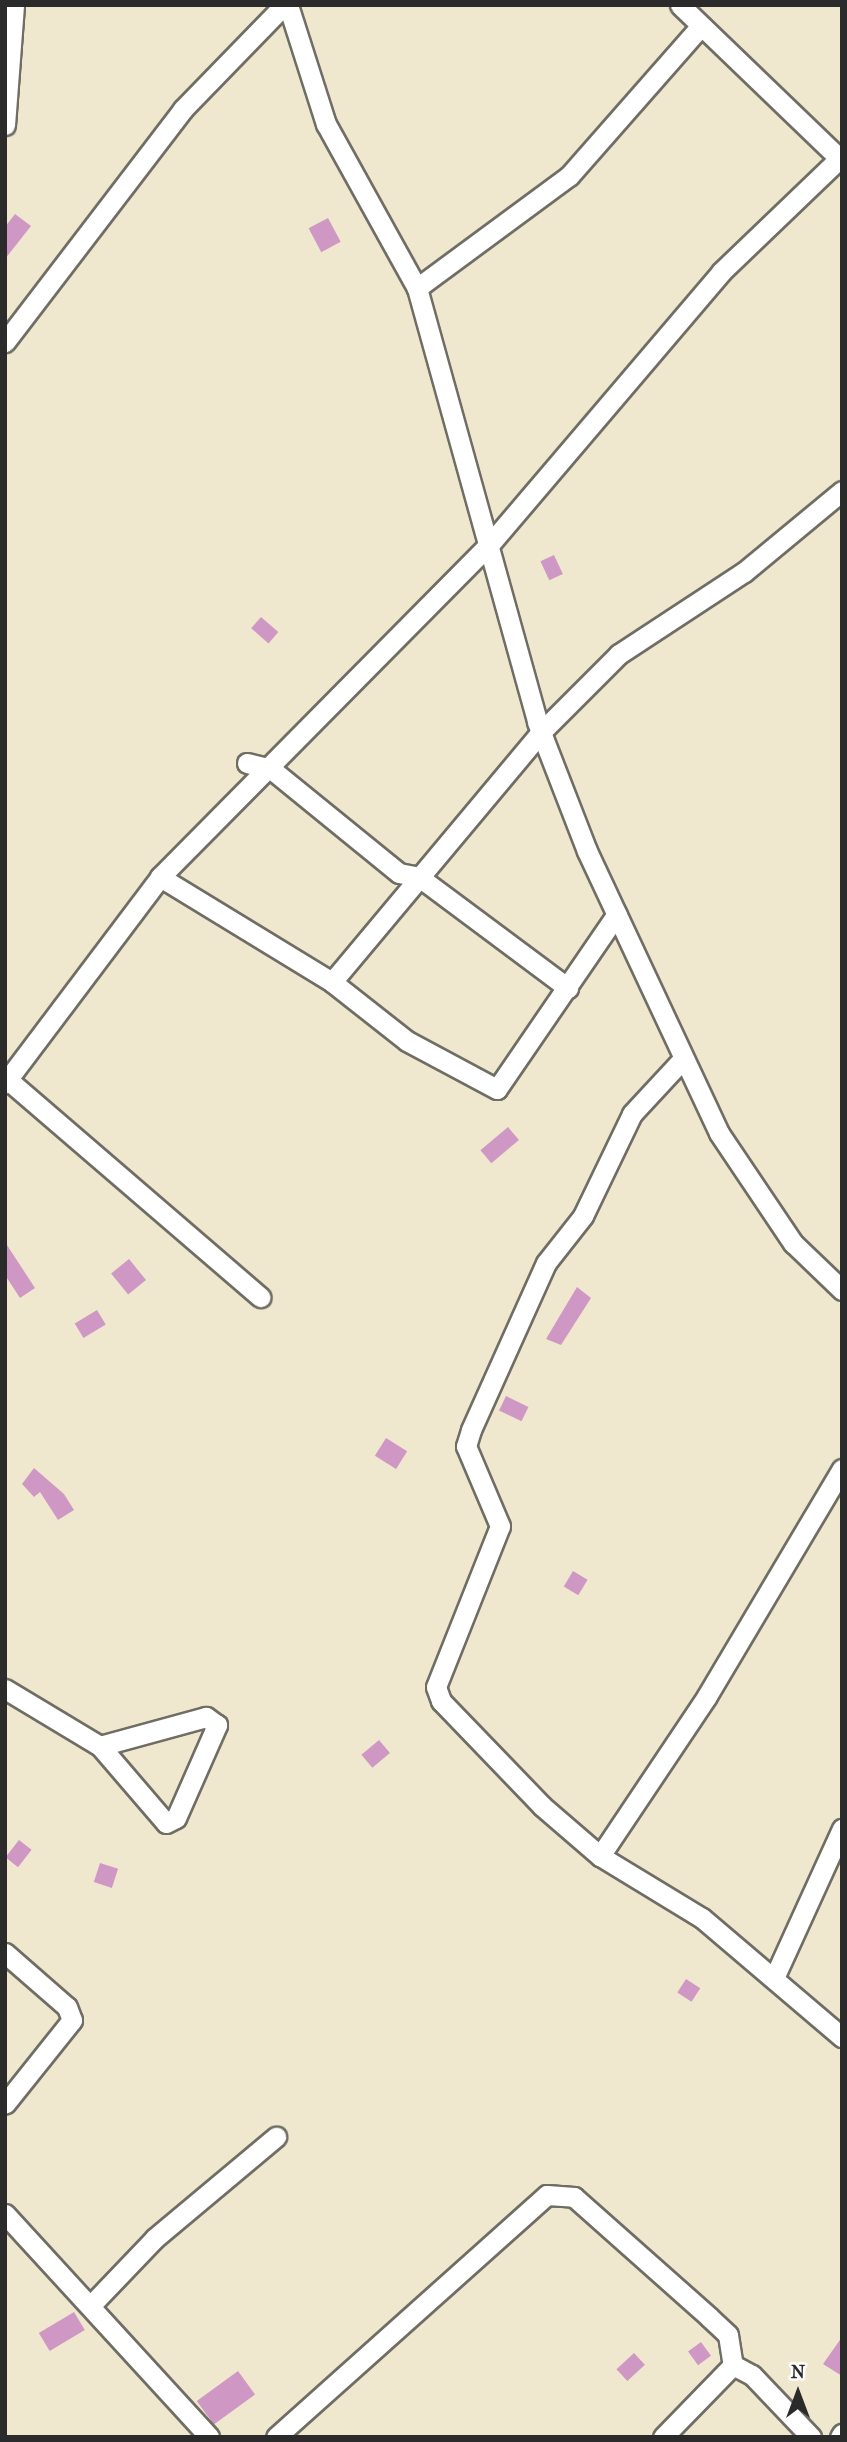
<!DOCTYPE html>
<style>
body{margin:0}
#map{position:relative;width:847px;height:2442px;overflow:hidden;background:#efe8cf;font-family:"IM FELL French Canon",serif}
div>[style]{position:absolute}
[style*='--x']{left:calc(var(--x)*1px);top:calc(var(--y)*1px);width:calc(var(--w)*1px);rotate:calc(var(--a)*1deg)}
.building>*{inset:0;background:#cf98c4;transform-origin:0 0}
.roads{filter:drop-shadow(2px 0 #706d64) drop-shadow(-2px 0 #706d64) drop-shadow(0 2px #706d64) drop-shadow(0 -2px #706d64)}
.street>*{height:19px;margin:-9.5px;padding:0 9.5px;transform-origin:9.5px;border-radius:9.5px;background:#fff}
span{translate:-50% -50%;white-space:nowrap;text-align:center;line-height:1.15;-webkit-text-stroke:5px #fff;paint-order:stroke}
.frame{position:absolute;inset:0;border:7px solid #2b2b2b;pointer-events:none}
.north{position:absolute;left:763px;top:2358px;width:70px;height:70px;-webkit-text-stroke:5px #fff;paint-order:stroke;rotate:0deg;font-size:19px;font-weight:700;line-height:28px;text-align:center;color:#2b2b2b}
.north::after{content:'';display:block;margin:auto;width:24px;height:32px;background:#2b2b2b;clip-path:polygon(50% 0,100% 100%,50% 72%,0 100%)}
</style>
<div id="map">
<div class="building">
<div style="clip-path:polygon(15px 214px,31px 226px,5px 259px,5px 227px)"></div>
<div style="left:328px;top:218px;width:27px;height:22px;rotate:62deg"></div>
<div style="left:554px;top:555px;width:21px;height:15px;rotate:65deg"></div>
<div style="left:261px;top:617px;width:23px;height:15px;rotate:41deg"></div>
<div style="left:508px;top:1127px;width:17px;height:36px;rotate:50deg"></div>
<div style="clip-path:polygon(5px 1242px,35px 1288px,20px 1298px,5px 1275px)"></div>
<div style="left:129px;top:1259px;width:27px;height:23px;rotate:51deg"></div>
<div style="clip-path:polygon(577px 1287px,591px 1298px,561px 1345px,546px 1339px)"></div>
<div style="left:97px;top:1310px;width:17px;height:26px;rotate:59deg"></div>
<div style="left:506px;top:1396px;width:25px;height:16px;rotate:26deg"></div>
<div style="left:386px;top:1438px;width:25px;height:21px;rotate:32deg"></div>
<div style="clip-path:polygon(34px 1468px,64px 1494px,74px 1510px,58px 1520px,40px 1492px,34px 1497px,22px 1484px)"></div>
<div style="left:573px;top:1571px;width:17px;height:18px;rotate:31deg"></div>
<div style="left:379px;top:1740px;width:17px;height:23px;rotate:50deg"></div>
<div style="left:19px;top:1840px;width:16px;height:22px;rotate:38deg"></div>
<div style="left:100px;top:1863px;width:19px;height:20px;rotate:18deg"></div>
<div style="left:686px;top:1979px;width:17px;height:16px;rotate:33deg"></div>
<div style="left:74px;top:2312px;width:21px;height:41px;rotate:59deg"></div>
<div style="clip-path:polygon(842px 2337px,842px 2376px,823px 2364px)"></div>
<div style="left:701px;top:2342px;width:17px;height:16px;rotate:54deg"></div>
<div style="left:634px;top:2353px;width:16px;height:24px;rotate:47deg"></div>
<div style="left:238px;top:2371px;width:29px;height:51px;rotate:54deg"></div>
</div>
<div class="roads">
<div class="street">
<div style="--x:288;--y:5;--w:125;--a:72.3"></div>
<div style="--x:326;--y:124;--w:188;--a:61"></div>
<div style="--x:417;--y:288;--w:450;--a:74.5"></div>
<div style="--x:537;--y:722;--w:138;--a:68.8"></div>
<div style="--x:587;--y:851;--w:311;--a:64.9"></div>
<div style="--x:719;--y:1133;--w:133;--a:56.1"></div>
<div style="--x:793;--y:1243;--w:68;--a:43.8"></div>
<div style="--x:680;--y:5;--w:225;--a:43.9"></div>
<div style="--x:5;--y:125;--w:120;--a:-85.7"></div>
<div style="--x:417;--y:288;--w:189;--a:-36.4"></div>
<div style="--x:569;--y:176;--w:200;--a:-48.7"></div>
<div style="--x:5;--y:342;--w:293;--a:-52.6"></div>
<div style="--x:183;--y:109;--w:145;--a:-45.8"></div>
<div style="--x:247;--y:763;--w:25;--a:14"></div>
<div style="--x:271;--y:769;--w:165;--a:39.1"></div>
<div style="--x:399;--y:873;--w:20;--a:11"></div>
<div style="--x:419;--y:877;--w:186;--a:36.7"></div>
<div style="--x:160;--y:877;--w:202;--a:31.4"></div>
<div style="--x:332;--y:982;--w:95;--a:38.2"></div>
<div style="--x:407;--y:1041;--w:102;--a:28.1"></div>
<div style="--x:497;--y:1089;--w:212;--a:-55.6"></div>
<div style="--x:332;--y:982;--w:326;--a:-50.1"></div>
<div style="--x:541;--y:732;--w:110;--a:-45"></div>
<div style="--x:619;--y:654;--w:149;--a:-33.3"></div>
<div style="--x:744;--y:572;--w:127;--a:-39.6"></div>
<div style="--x:681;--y:1061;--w:72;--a:132.8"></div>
<div style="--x:632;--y:1114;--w:113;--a:115.7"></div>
<div style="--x:583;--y:1216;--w:60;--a:128.2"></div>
<div style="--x:546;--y:1263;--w:183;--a:114.2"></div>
<div style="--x:471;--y:1430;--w:17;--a:107"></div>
<div style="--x:466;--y:1446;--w:87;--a:67"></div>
<div style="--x:500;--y:1526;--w:173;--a:111.7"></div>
<div style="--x:436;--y:1687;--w:15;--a:70"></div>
<div style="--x:441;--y:1701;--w:146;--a:46.1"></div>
<div style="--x:542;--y:1806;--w:77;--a:40.8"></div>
<div style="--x:600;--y:1856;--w:119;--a:31.3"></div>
<div style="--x:702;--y:1918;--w:184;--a:40.4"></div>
<div style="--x:8;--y:1080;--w:333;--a:40.7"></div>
<div style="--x:5;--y:1083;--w:258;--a:-53"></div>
<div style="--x:160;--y:877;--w:467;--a:-45.3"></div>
<div style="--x:489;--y:545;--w:358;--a:-49.6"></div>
<div style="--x:721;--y:272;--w:163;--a:-43.8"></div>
<div style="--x:5;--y:1689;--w:111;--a:31"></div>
<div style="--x:100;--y:1746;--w:101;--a:49.4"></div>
<div style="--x:166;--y:1823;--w:11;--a:-27"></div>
<div style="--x:176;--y:1818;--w:102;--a:-66.2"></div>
<div style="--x:217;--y:1725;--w:14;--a:-144"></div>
<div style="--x:206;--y:1717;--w:110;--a:164.7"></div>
<div style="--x:600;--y:1856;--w:192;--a:-56.2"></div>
<div style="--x:707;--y:1696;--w:264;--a:-59.3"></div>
<div style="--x:5;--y:1953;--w:82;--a:41.1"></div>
<div style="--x:67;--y:2007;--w:14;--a:69"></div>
<div style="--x:72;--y:2020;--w:107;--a:128.6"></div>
<div style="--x:774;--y:1978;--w:164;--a:-65.5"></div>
<div style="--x:5;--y:2214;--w:302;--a:47.5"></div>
<div style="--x:92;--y:2304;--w:91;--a:-46.3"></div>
<div style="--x:155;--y:2238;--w:158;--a:-39.9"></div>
<div style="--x:276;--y:2437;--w:363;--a:-41.8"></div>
<div style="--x:547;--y:2195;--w:27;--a:4"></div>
<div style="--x:574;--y:2197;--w:181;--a:41.6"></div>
<div style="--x:709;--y:2317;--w:26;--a:43"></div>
<div style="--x:728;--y:2335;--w:30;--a:81"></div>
<div style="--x:663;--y:2437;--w:100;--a:-45.8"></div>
<div style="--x:733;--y:2365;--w:21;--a:28"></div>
<div style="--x:752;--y:2375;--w:86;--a:46.4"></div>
<div style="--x:840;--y:2437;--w:4;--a:-56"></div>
</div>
</div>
<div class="frame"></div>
<div class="north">N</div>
</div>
